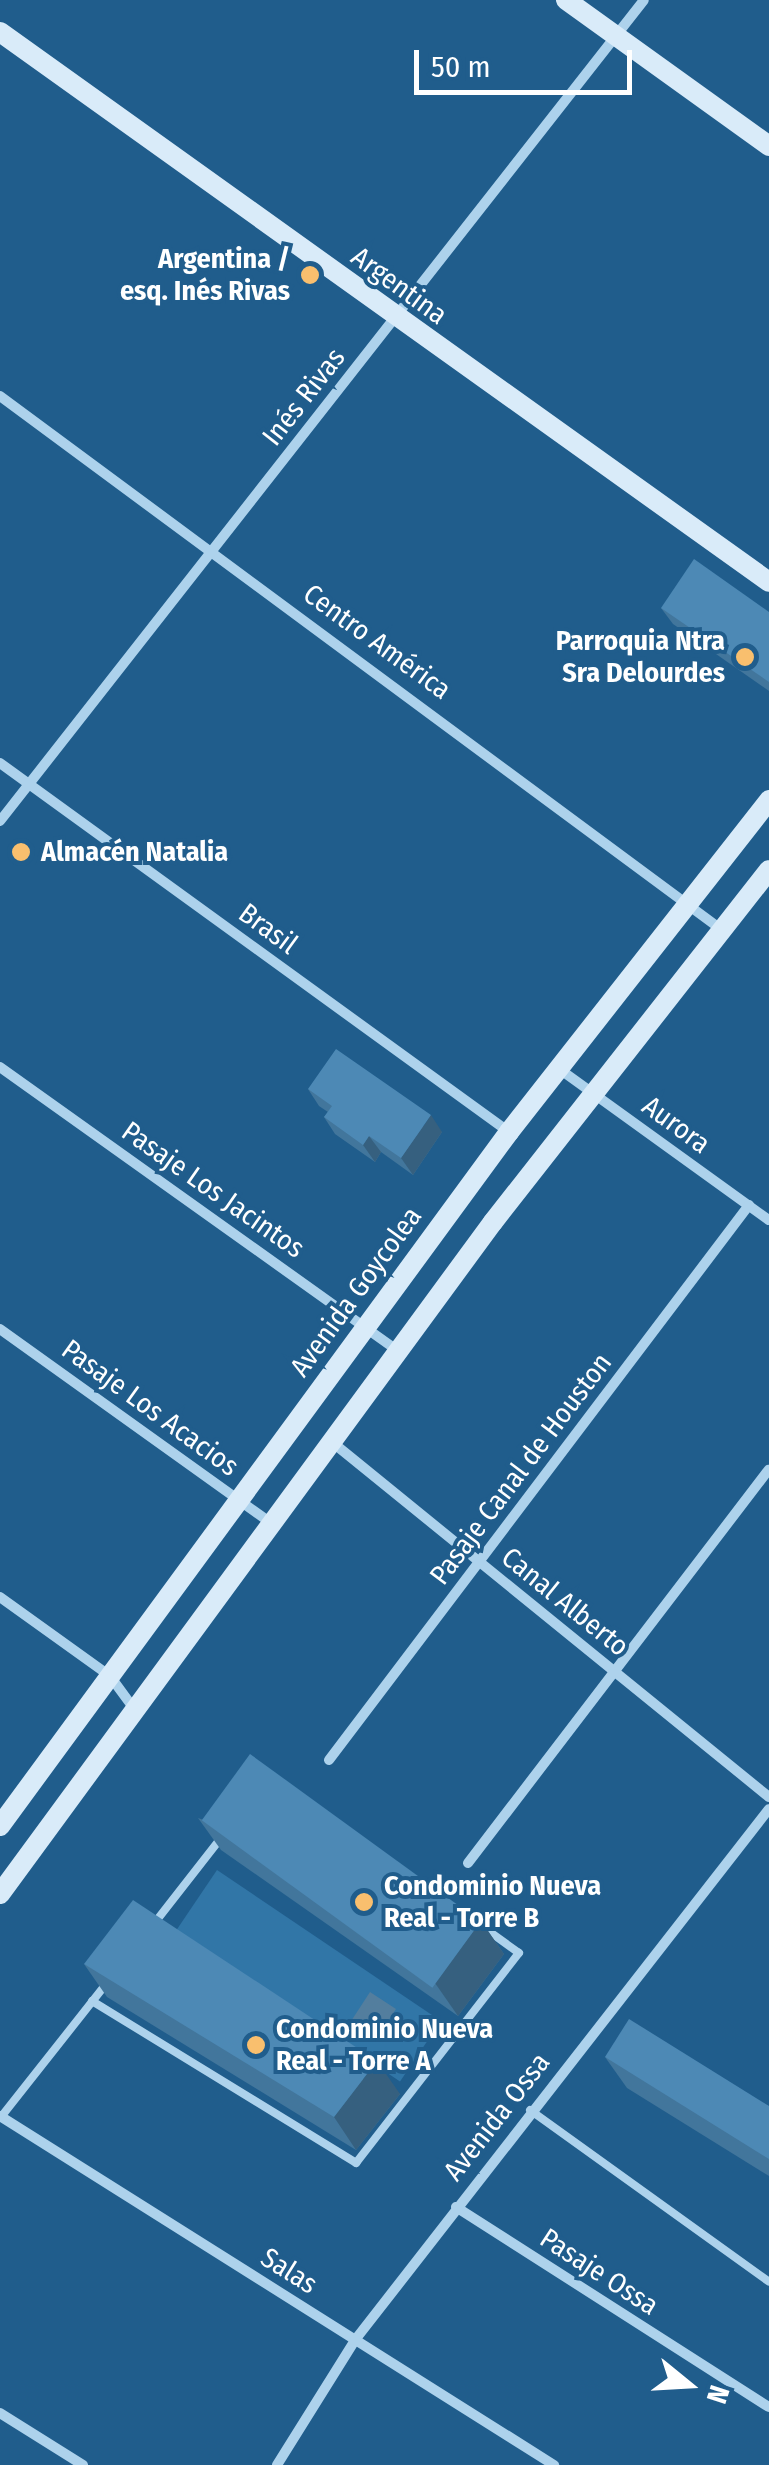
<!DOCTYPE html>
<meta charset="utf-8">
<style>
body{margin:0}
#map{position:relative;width:769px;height:2465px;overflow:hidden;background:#205d8c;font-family:"Fira Sans Condensed",sans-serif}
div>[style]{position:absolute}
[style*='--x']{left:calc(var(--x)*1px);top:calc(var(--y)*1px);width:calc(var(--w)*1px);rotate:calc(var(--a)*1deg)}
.green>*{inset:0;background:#3176a7;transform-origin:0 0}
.water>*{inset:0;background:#537e9e;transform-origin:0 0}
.lane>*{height:8px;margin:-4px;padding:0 4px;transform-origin:4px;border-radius:4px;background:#add2ec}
.street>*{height:10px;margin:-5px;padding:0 5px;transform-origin:5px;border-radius:5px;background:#add2ec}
.secondary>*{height:20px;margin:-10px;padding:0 10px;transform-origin:10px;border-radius:10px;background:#d9ebf9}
.wall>*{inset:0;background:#42769c}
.shaded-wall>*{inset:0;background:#36607f}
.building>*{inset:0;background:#4d89b5;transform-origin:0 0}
.dots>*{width:28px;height:28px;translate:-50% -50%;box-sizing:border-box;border:5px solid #205d8c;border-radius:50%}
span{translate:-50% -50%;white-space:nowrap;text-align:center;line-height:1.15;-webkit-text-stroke:8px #205d8c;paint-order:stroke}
.poi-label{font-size:28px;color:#fff;font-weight:700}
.right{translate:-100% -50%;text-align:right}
.left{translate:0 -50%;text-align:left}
.street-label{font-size:28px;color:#fff}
.north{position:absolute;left:639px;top:2335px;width:100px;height:100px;-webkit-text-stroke:8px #205d8c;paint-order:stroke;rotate:108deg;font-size:28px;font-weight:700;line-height:40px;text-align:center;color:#fff}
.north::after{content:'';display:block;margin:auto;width:35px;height:45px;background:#fff;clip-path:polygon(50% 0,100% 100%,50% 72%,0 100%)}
.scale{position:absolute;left:414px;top:50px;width:218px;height:45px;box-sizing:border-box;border:5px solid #fff;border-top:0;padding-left:12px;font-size:30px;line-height:35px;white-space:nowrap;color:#fff;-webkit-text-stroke:8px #205d8c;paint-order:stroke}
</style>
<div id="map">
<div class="green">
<div style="left:217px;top:1870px;width:270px;height:73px;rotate:34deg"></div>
</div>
<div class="water">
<div style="left:370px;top:1992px;width:31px;height:37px;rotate:33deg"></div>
</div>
<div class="lane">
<div style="--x:153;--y:1925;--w:110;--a:-52"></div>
<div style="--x:92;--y:2001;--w:310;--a:31.5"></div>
<div style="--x:356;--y:2163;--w:266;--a:-52.2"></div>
<div style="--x:519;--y:1953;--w:44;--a:-144.2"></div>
<div style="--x:530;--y:2110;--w:294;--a:35.7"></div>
<div style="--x:1;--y:2117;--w:171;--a:-51.7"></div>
</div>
<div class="street">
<div style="--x:0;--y:396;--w:898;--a:36.49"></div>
<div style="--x:0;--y:763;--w:629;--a:35.94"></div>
<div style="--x:0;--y:821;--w:1043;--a:-51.89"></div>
<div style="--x:0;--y:1067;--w:489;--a:35.5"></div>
<div style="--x:558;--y:1068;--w:260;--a:35.8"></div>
<div style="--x:0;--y:1329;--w:333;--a:35.6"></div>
<div style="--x:332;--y:1442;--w:563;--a:39.09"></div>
<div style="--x:0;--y:1597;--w:135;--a:35.7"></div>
<div style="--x:110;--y:1676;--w:42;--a:53.7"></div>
<div style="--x:329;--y:1760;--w:696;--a:-52.88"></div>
<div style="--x:468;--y:1863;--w:495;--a:-52.6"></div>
<div style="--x:0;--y:2116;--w:655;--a:32.21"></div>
<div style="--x:456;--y:2207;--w:371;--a:32.6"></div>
<div style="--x:0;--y:2413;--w:98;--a:32.1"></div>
<div style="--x:277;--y:2465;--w:147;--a:-58"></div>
<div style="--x:355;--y:2340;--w:673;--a:-52.06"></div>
</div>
<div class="secondary">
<div style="--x:566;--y:0;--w:250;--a:35.7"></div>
<div style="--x:0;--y:32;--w:945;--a:35.57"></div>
<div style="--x:0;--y:1826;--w:861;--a:-53.74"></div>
<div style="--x:509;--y:1132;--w:422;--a:-51.9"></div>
<div style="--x:0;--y:1894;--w:833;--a:-53.74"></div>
<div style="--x:493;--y:1222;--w:447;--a:-51.9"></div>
</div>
<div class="wall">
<div style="clip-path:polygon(661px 608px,769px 612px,769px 691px,673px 624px)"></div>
<div style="clip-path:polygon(308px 1089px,442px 1132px,413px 1175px,381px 1152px,375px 1162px,335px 1134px,324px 1117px,328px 1112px,319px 1106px)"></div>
<div style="clip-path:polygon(198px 1818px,481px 1921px,504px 1954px,458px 2016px,221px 1850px)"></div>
<div style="clip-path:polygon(84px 1964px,400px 2094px,356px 2150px,107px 1997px)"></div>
<div style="clip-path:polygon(605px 2057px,769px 2106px,769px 2176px,627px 2088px)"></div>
</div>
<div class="shaded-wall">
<div style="clip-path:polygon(431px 1115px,442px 1132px,413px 1175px,401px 1158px)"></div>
<div style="clip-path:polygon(369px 1136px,381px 1152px,375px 1162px,363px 1145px)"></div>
<div style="clip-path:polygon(481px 1921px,504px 1954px,458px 2016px,435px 1983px)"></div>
<div style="clip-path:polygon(377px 2061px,400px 2094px,356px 2150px,334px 2117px)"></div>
</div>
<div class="building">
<div style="clip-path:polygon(694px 559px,769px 612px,769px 682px,661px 608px)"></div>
<div style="clip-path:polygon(336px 1049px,431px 1115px,401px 1158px,369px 1136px,363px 1145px,324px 1117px,332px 1106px,308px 1089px)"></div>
<div style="left:250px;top:1754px;width:285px;height:82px;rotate:36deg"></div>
<div style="clip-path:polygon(133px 1900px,377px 2061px,334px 2117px,84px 1964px)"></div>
<div style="clip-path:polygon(629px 2019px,769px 2106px,769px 2159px,605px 2057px)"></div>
</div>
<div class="dots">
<div style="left:310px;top:275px;background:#f9bf6e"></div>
<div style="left:745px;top:657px;background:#f9bf6e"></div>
<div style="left:21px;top:852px;background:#f9bf6e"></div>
<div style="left:364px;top:1902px;background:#f9bf6e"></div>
<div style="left:256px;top:2045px;background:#f9bf6e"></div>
</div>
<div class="poi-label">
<span class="right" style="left:290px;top:275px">Argentina /<br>esq. Inés Rivas</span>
<span class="right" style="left:725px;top:657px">Parroquia Ntra<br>Sra Delourdes</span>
<span class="left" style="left:41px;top:852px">Almacén Natalia</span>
<span class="left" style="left:384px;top:1902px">Condominio Nueva<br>Real - Torre B</span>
<span class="left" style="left:276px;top:2045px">Condominio Nueva<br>Real - Torre A</span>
</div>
<div class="street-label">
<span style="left:399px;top:286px;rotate:36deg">Argentina</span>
<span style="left:304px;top:397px;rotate:-52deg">Inés Rivas</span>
<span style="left:377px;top:642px;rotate:36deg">Centro América</span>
<span style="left:268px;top:929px;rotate:36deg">Brasil</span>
<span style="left:676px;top:1125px;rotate:36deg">Aurora</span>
<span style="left:213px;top:1190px;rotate:35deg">Pasaje Los Jacintos</span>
<span style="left:356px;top:1292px;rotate:-54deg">Avenida Goycolea</span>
<span style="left:150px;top:1408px;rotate:36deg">Pasaje Los Acacios</span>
<span style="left:521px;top:1469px;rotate:-53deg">Pasaje Canal de Houston</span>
<span style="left:565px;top:1602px;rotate:39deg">Canal Alberto</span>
<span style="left:497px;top:2117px;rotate:-52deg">Avenida Ossa</span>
<span style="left:289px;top:2271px;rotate:32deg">Salas</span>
<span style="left:599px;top:2272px;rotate:33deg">Pasaje Ossa</span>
</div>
<div class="north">N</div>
<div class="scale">50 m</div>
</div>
